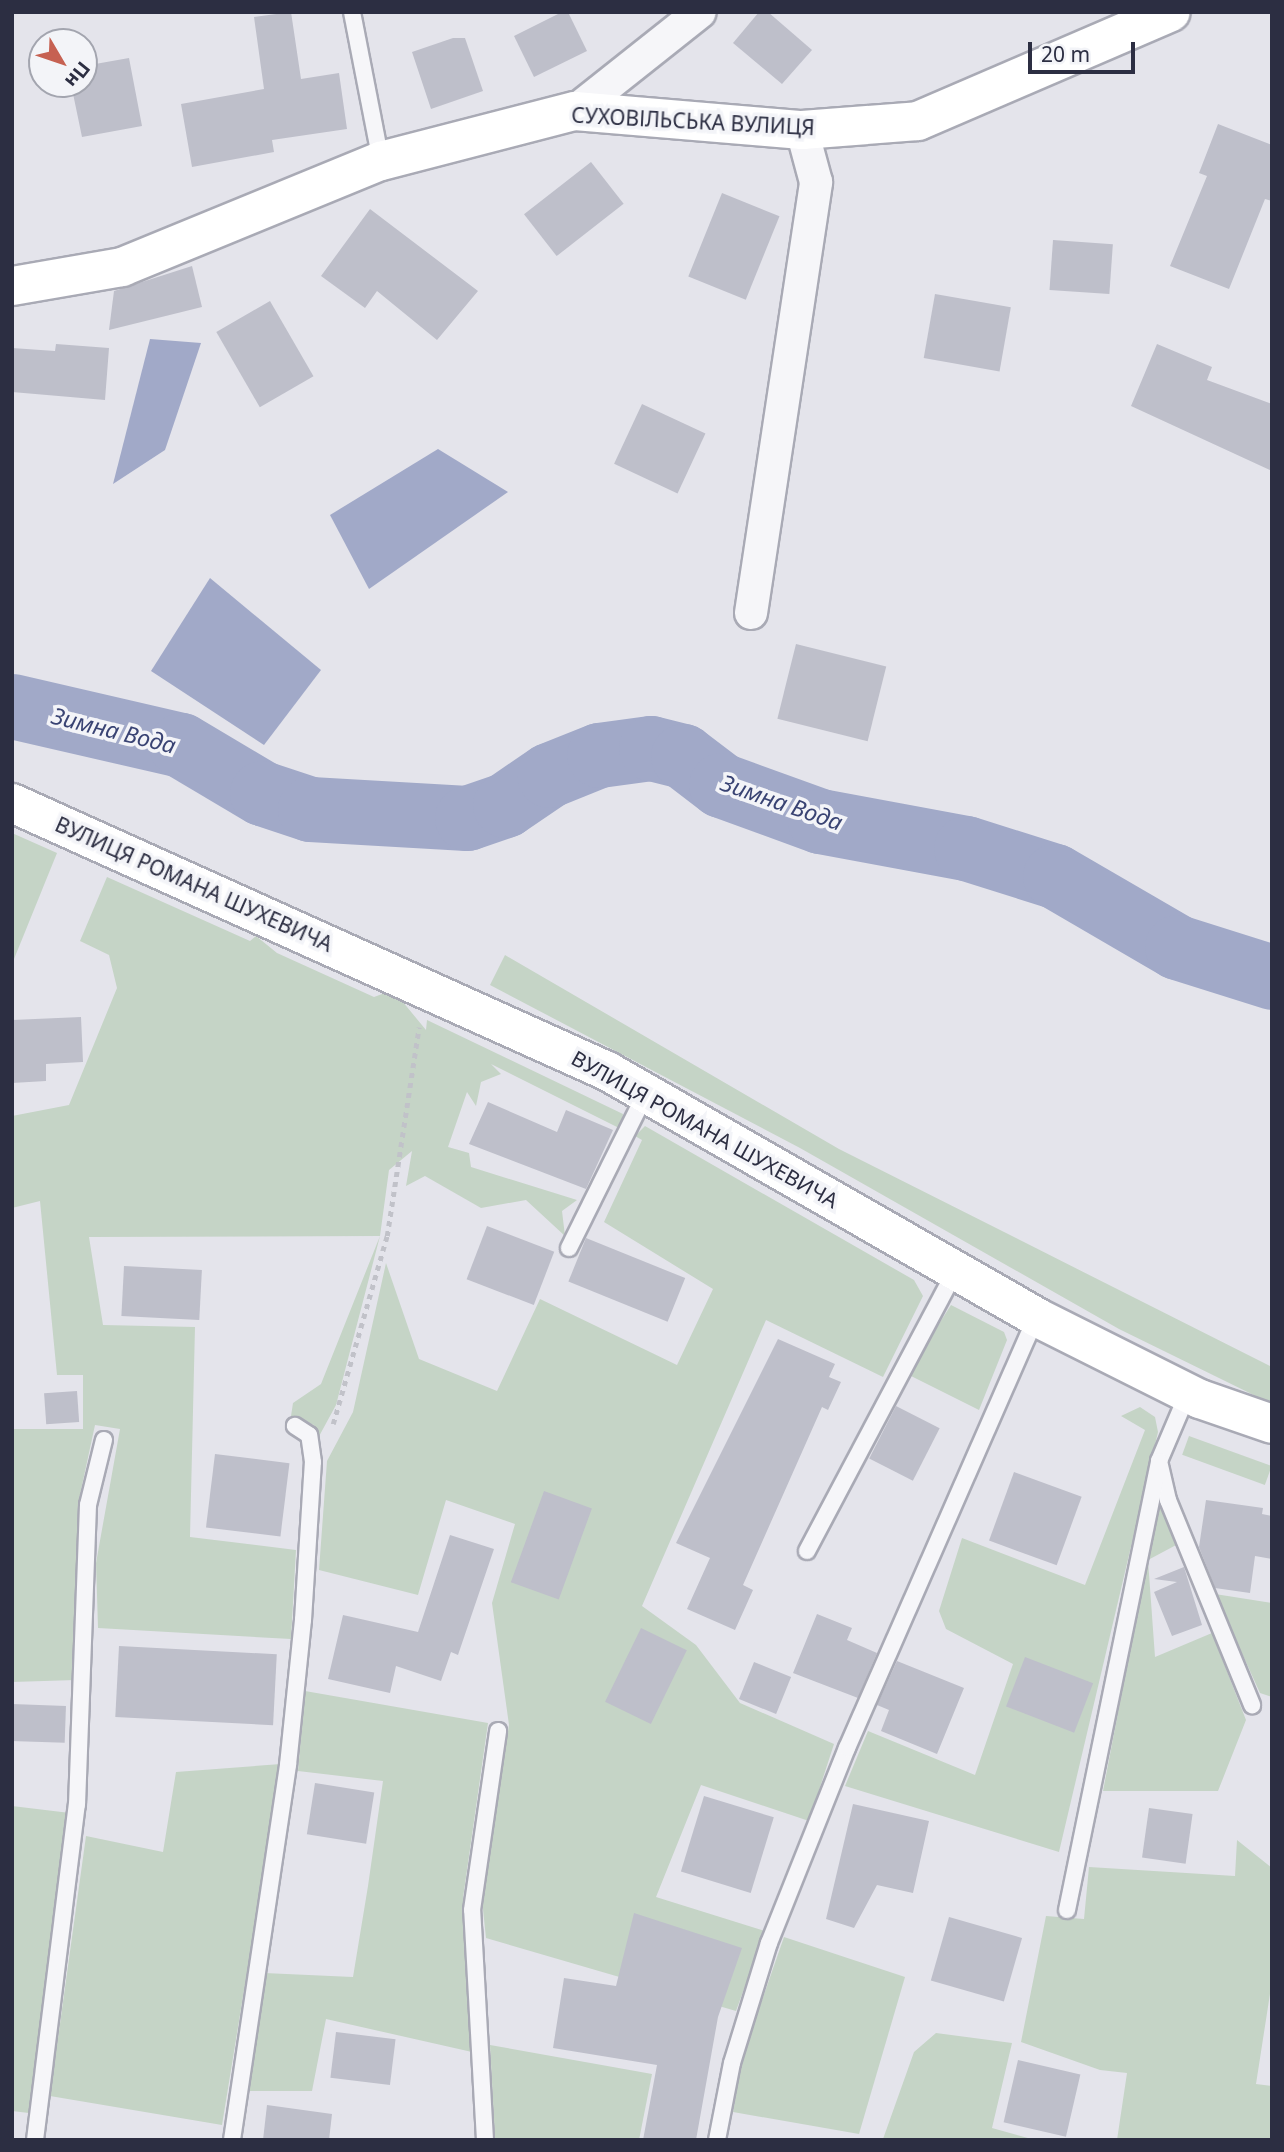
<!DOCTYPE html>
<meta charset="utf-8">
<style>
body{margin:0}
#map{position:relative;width:1284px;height:2152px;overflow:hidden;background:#e4e4eb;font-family:"Noto Sans",sans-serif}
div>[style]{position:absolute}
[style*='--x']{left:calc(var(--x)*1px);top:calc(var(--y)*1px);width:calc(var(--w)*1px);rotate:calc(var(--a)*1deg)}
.green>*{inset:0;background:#c5d4c6;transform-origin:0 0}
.water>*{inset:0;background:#a1a9c8}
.river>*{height:65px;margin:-32.5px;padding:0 32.5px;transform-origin:32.5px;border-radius:32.5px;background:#a1a9c8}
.building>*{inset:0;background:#bebfca;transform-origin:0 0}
.path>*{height:4.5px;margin-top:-2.25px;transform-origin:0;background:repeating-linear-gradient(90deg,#c1c2c9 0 5px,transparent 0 10px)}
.roads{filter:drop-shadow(2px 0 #a9aab5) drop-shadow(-2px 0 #a9aab5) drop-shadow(0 2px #a9aab5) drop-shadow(0 -2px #a9aab5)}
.lane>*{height:16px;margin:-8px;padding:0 8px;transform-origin:8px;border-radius:8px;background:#f6f6f9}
.street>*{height:32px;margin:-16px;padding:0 16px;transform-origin:16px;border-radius:16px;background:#f6f6f9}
.secondary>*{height:38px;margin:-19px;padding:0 19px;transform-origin:19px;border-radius:19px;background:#fff}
span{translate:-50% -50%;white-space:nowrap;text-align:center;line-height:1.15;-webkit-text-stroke:7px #f3f4f8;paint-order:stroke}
.street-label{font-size:21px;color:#2c2e42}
.water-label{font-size:23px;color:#394373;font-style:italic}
.frame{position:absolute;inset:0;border:14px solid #2c2e42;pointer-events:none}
.north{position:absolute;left:28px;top:28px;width:70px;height:70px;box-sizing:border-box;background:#f3f4f8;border:2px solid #a3a5af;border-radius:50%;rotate:129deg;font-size:19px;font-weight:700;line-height:28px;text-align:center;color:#2c2e42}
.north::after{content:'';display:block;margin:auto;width:24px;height:32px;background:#c66152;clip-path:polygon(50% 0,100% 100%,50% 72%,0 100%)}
.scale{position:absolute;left:1028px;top:42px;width:107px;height:32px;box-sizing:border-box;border:4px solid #2c2e42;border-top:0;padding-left:9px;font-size:21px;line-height:24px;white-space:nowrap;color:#2c2e42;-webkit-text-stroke:5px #f3f4f8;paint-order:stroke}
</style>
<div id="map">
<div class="green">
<div style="clip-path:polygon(12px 833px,57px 853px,12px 964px)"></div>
<div style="clip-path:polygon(107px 877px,250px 941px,256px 936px,277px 953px,374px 997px,393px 990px,426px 1030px,427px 1020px,623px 1114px,621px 1129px,491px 1064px,501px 1074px,481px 1082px,476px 1106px,467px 1092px,448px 1147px,469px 1153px,471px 1167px,577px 1200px,562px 1211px,565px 1236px,526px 1200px,481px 1208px,425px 1176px,406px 1186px,412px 1151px,389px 1170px,380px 1236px,336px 1405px,317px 1440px,314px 1425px,291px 1416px,293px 1403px,321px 1384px,380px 1236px,89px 1237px,103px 1325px,195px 1327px,190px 1537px,296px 1550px,291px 1639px,98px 1628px,96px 1563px,120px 1429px,95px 1425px,78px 1504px,76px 1680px,12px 1682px,12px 1429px,83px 1429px,83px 1375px,57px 1375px,40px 1201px,12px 1208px,12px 1116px,69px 1105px,117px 988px,109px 955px,80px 941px)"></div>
<div style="clip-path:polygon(505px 955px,839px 1149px,1272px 1367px,1272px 1404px,1119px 1329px,800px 1148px,490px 985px)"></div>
<div style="clip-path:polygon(645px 1126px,914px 1280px,923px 1296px,883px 1377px,766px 1320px,642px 1606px,696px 1645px,740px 1703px,834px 1744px,809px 1821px,701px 1785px,656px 1897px,765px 1931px,736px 2011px,486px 1938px,482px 1900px,509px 1725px,492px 1603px,515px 1524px,446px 1500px,418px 1595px,319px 1570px,327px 1461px,353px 1412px,386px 1263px,419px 1359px,497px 1391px,540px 1299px,677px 1365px,713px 1289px,604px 1222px,642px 1140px,635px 1136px)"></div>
<div style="clip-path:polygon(951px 1305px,1004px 1332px,1007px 1340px,979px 1410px,907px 1374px)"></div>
<div style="clip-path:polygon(1140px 1407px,1155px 1417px,1158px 1432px,1059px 1852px,845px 1786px,868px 1731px,975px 1775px,1013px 1664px,946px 1629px,939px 1611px,962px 1538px,1085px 1585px,1145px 1430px,1121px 1416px)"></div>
<div style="left:1189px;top:1436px;width:88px;height:20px;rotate:20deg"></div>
<div style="clip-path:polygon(1158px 1504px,1178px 1544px,1148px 1560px,1155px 1657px,1212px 1633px,1246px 1720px,1218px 1791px,1103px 1791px)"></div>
<div style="clip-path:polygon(1215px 1594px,1272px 1603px,1272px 1697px,1260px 1693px)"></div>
<div style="clip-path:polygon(305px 1691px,488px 1723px,463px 1898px,472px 2052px,326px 2019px,312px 2091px,248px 2091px,264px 1973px,353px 1977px,368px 1886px,383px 1781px,298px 1771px)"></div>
<div style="clip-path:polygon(281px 1764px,222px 2125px,50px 2096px,86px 1836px,163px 1852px,176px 1772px)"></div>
<div style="clip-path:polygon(12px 1806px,70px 1813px,29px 2113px,12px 2111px)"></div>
<div style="clip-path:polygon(1237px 1840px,1272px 1868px,1272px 1981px,1256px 2084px,1272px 2086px,1272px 2140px,1117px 2140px,1127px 2073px,1100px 2070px,1021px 2042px,1046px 1916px,1084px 1919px,1089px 1867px,1235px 1876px)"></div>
<div style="clip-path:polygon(784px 1937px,905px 1977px,859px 2134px,733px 2112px,743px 2055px)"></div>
<div style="clip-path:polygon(936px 2033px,1012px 2043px,992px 2128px,1035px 2140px,883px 2139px,914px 2052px)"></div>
<div style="clip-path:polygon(490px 2045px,652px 2074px,639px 2140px,495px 2140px)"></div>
</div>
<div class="water">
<div style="clip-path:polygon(150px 339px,201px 343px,165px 450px,113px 484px)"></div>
<div style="clip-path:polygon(438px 449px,508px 492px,369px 589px,330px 515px)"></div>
<div style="clip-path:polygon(210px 578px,321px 670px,264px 745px,151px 671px)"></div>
</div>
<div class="river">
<div style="--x:12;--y:706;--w:173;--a:13"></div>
<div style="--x:181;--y:745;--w:94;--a:30.7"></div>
<div style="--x:262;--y:793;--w:51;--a:18.4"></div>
<div style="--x:310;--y:809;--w:157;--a:3.3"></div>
<div style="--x:467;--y:818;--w:40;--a:-18.9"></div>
<div style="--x:505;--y:805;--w:53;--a:-34.3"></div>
<div style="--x:549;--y:775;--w:54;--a:-21.8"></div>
<div style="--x:599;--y:755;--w:52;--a:-7.7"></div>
<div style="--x:651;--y:748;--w:33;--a:14"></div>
<div style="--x:683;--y:756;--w:48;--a:37.3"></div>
<div style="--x:721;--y:785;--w:105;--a:20"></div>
<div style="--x:820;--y:821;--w:148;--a:10.5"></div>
<div style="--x:966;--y:848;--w:93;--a:17.5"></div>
<div style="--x:1055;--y:876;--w:141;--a:30.2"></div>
<div style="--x:1177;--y:947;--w:100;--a:17.5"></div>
</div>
<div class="building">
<div style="clip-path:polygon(291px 12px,301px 79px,339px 73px,347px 129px,272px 140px,274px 152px,192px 167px,181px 104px,264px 89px,254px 17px)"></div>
<div style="clip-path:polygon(562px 12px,568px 12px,587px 51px,534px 77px,514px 36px)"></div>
<div style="clip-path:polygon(759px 12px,768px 12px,812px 50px,782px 84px,733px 43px)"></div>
<div style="clip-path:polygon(453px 38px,465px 38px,483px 91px,431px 109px,412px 52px)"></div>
<div style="clip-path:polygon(129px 58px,142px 126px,82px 137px,71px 84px,84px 84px,84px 66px)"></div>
<div style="clip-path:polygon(1218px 124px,1272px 145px,1272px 201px,1265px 199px,1229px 289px,1170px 266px,1207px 176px,1199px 173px)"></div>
<div style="left:591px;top:162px;width:53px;height:85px;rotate:52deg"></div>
<div style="left:722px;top:193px;width:62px;height:90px;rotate:22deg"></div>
<div style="clip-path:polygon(370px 209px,478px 291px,437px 340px,377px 291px,365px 308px,321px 276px)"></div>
<div style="left:1053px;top:240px;width:60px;height:50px;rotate:4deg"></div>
<div style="clip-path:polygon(192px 266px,202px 307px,109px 330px,114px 291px)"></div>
<div style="left:935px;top:294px;width:77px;height:65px;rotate:10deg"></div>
<div style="left:270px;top:301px;width:87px;height:62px;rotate:60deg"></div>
<div style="clip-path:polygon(56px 344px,109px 348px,105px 400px,12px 392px,12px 348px,55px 351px)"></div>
<div style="clip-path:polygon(1157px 344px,1212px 367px,1207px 380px,1272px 404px,1272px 471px,1131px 406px)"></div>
<div style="left:642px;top:404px;width:70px;height:66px;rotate:25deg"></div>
<div style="left:796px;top:644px;width:93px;height:77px;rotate:14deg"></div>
<div style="clip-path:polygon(81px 1017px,83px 1062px,46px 1064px,46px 1081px,12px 1083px,12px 1020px)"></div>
<div style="clip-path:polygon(488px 1102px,557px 1132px,566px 1110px,613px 1130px,586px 1189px,469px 1144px)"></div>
<div style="left:487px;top:1226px;width:72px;height:57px;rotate:21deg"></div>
<div style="left:586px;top:1238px;width:107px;height:47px;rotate:22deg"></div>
<div style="left:124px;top:1266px;width:78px;height:50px;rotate:3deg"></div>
<div style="clip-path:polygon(778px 1339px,835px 1364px,829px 1377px,841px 1382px,828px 1410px,822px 1407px,743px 1585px,753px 1590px,735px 1630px,687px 1609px,710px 1558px,676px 1543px)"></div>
<div style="left:77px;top:1391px;width:31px;height:33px;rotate:86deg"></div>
<div style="left:896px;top:1406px;width:49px;height:59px;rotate:27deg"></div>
<div style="left:215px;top:1454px;width:75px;height:74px;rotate:7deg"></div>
<div style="left:1014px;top:1472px;width:72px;height:73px;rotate:20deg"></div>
<div style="left:544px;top:1491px;width:51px;height:97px;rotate:20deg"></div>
<div style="clip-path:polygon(1206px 1500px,1263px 1508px,1262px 1514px,1272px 1516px,1272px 1559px,1255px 1556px,1250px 1593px,1215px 1588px,1199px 1547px)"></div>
<div style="clip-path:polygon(450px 1535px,494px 1549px,458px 1655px,451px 1652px,441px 1681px,396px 1666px,390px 1693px,328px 1679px,343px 1615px,418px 1632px)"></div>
<div style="clip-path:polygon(1184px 1567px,1202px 1625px,1172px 1636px,1154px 1592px,1177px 1582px,1154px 1579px)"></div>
<div style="clip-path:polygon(817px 1614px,852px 1628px,847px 1640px,877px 1653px,858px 1698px,793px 1673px)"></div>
<div style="left:641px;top:1628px;width:51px;height:82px;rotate:26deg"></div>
<div style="left:119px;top:1646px;width:158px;height:71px;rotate:3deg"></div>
<div style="left:1025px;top:1657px;width:73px;height:53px;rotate:21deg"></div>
<div style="clip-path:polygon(897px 1661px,964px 1688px,937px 1754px,881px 1731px,889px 1710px,877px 1705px)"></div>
<div style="left:754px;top:1662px;width:40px;height:40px;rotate:22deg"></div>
<div style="left:12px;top:1704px;width:54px;height:37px;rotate:2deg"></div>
<div style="left:315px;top:1783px;width:60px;height:52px;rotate:9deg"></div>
<div style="left:704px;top:1796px;width:73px;height:79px;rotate:17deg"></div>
<div style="clip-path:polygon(853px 1804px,929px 1821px,913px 1893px,877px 1885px,854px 1928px,826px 1919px)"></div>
<div style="left:1149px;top:1808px;width:44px;height:50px;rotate:8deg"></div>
<div style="clip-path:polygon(634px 1913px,742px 1948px,718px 2017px,696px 2140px,643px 2140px,657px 2065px,553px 2048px,564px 1978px,616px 1986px)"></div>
<div style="left:949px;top:1917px;width:76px;height:66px;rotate:16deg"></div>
<div style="left:336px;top:2032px;width:60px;height:46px;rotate:7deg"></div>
<div style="left:1018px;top:2060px;width:64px;height:64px;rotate:13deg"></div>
<div style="clip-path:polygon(267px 2105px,332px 2114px,329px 2140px,263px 2140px)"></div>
</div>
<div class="path">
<div style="--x:333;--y:1424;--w:196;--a:-74"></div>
<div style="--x:387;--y:1236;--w:211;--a:-81.3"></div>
</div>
<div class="roads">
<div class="lane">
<div style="--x:352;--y:12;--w:152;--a:79"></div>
<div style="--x:569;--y:1248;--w:173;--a:-63.6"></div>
<div style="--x:1188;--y:1393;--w:74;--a:113.1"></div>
<div style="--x:1159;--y:1461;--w:40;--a:77"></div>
<div style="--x:1168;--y:1500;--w:222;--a:67.7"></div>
<div style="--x:807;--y:1551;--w:318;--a:-62.1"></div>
<div style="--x:1067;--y:1910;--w:458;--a:-78.4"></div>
<div style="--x:35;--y:2140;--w:338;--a:-82.9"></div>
<div style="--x:77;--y:1805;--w:300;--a:-87.9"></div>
<div style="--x:88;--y:1505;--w:67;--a:-76.2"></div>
<div style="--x:232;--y:2140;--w:379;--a:-81.5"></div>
<div style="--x:288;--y:1765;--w:146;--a:-84.1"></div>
<div style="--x:303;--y:1620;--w:158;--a:-86.4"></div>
<div style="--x:313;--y:1462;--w:27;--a:-98"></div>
<div style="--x:309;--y:1435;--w:17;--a:-147"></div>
<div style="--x:485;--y:2140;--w:230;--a:-93.2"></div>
<div style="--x:472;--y:1910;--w:181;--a:-81.7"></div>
<div style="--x:717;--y:2140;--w:78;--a:-79"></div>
<div style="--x:732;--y:2063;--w:126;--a:-72.9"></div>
<div style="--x:769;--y:1943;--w:210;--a:-68.2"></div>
<div style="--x:847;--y:1748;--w:471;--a:-66.3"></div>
</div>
<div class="street">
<div style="--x:575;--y:111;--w:159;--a:-38.4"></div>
<div style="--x:751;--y:613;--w:436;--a:-81.4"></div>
<div style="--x:816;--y:182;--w:54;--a:-105.1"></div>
</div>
<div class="secondary">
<div style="--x:12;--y:286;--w:112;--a:-9.8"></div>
<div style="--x:122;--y:267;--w:280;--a:-22.3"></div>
<div style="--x:381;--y:161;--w:200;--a:-14.5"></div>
<div style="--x:575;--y:111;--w:228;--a:4.8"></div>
<div style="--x:802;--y:130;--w:116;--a:-4.4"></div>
<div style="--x:918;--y:121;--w:275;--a:-23.3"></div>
<div style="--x:12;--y:803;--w:653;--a:24.25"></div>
<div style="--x:607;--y:1071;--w:495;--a:29.8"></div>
<div style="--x:1036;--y:1317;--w:183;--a:26.6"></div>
<div style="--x:1200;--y:1399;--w:76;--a:19.1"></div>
</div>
</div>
<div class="street-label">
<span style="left:693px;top:121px;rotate:3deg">СУХОВІЛЬСЬКА ВУЛИЦЯ</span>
<span style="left:194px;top:884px;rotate:24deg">ВУЛИЦЯ РОМАНА ШУХЕВИЧА</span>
<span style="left:705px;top:1129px;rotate:29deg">ВУЛИЦЯ РОМАНА ШУХЕВИЧА</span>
</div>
<div class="water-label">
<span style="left:114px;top:730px;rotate:14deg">Зимна Вода</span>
<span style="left:782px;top:802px;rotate:19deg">Зимна Вода</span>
</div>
<div class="frame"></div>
<div class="north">Пн</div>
<div class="scale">20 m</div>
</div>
